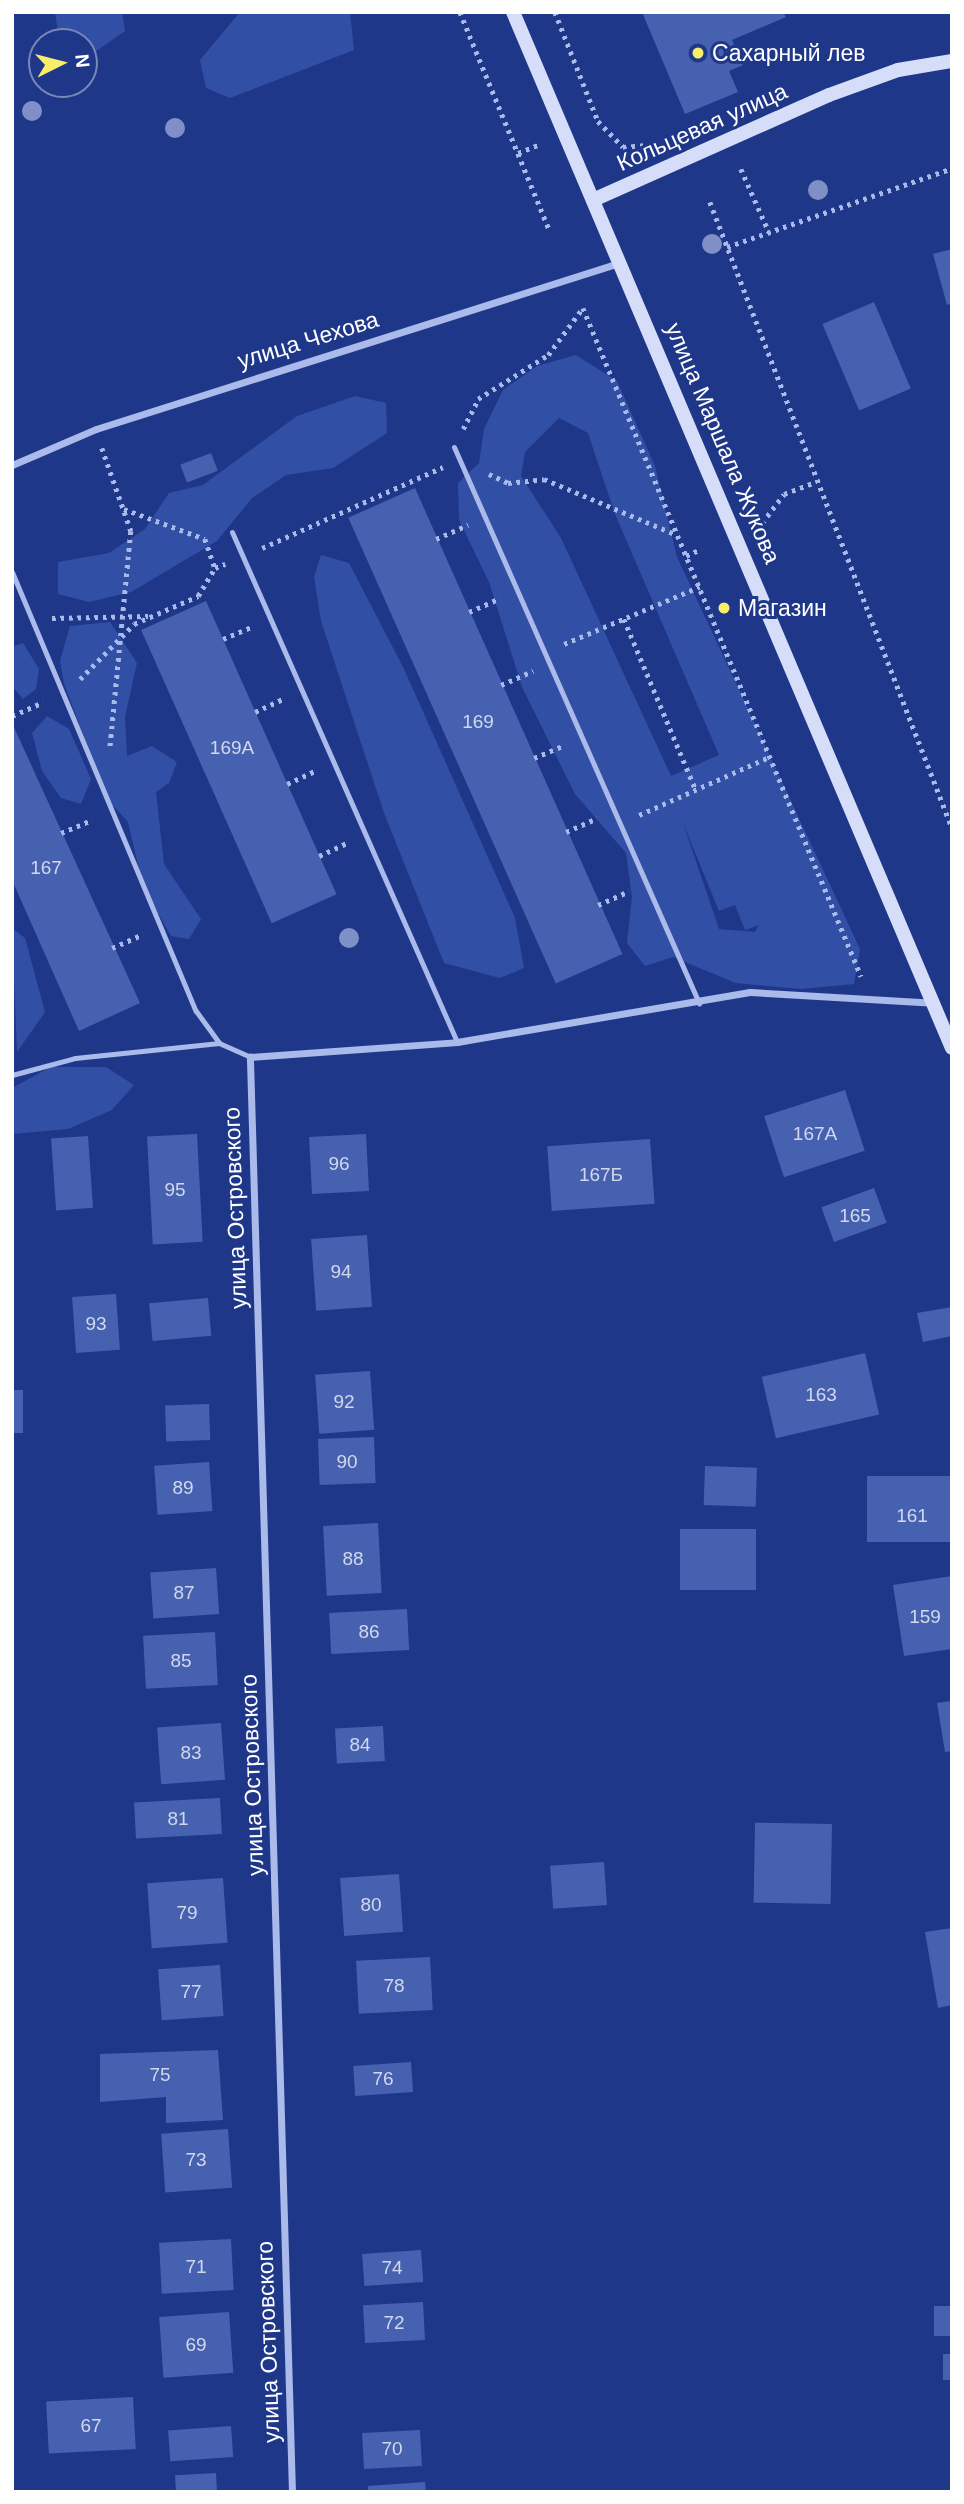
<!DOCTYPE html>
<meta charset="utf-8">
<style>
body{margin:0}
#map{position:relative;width:964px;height:2504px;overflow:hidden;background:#1f3789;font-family:Arial,sans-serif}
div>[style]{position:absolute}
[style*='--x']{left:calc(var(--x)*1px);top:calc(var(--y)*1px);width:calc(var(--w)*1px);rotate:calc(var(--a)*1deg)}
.green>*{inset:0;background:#324fa6}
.building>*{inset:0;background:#4761b1;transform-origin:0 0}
.path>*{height:4.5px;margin-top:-2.25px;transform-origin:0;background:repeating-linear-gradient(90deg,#aabaeb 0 3.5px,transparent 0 8.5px)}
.lane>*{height:5px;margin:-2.5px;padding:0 2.5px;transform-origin:2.5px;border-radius:2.5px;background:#aabaeb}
.street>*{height:7px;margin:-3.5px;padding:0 3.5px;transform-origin:3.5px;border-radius:3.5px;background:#aabaeb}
.secondary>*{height:14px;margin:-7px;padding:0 7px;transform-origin:7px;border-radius:7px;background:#d5ddf8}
.trees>*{width:20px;height:20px;margin:-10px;border-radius:50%;background:#7f90c6}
.dots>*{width:19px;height:19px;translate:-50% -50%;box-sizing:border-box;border:4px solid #1f3789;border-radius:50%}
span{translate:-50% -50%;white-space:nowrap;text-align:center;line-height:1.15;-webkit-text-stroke:6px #1f3789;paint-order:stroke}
.number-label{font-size:19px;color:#d1d8ec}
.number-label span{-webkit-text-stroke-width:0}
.poi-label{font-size:23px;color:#fff}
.left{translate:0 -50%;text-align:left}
.street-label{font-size:23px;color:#fff}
.frame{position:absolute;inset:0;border:14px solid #fff;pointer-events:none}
.north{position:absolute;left:28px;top:28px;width:70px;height:70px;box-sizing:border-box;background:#1f3789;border:2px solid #7987b8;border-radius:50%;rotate:84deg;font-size:19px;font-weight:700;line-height:28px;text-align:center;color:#fff}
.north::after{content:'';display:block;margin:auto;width:24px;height:32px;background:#f9ee69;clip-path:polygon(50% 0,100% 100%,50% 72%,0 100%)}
</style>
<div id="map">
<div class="green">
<div style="clip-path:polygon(55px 12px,122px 12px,125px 31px,89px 56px,84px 42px,58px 33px)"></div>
<div style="clip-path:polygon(240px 12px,350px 12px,354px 50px,230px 98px,206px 88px,200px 60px)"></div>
<div style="clip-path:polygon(evenodd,576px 355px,617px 381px,655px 466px,677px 557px,860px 949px,854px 984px,800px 989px,736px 983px,673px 957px,645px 966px,627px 943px,632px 897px,626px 853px,575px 794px,522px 687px,489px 582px,459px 520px,458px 483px,479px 463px,484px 429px,503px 390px,537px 366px,576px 355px,559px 418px,588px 433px,615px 514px,719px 755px,671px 776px,561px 538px,521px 476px,525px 452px,559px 418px,576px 355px,683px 823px,719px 911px,735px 905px,745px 930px,759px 925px,755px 932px,719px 929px,683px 823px)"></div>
<div style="clip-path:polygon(355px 396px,386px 403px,387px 433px,333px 468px,286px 475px,252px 498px,217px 541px,131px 592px,89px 602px,58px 594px,58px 562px,109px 553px,145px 529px,169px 493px,203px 485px,297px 416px)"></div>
<div style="clip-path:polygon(321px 555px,349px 563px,404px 669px,515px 918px,524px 968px,500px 978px,444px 963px,384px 813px,321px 621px,314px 577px)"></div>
<div style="clip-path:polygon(110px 622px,137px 663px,125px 717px,127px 756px,152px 746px,177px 762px,169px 783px,156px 792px,164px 864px,201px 919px,189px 939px,171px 936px,143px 886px,128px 822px,108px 800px,64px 684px,60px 661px,70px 626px)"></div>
<div style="clip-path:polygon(23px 643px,39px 669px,36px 689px,23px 699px,12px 686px,12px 647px)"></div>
<div style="clip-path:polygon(47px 716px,69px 729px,91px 779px,81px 804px,61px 798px,42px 771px,32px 733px)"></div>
<div style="clip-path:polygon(12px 928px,25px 938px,45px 1012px,17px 1052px)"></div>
<div style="clip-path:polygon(51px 1067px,106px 1067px,134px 1085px,112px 1110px,68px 1129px,12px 1134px,12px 1088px)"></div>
</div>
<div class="building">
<div style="clip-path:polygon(642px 12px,783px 12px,786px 17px,732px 40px,743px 65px,729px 71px,738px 92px,685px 114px)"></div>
<div style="clip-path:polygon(952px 249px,952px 303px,947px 305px,933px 254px)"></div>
<div style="left:874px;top:302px;width:94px;height:56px;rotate:67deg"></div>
<div style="left:211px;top:453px;width:19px;height:33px;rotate:69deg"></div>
<div style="left:415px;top:488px;width:510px;height:73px;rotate:66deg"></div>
<div style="left:206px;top:601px;width:321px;height:71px;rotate:66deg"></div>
<div style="clip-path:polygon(12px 723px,140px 1003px,79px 1031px,12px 880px)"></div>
<div style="left:845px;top:1090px;width:64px;height:85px;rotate:72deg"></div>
<div style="left:197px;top:1134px;width:108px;height:50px;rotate:87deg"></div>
<div style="left:366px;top:1134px;width:57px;height:57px;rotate:87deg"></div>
<div style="left:88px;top:1136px;width:72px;height:37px;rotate:86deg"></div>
<div style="left:650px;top:1139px;width:65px;height:103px;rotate:86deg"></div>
<div style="left:874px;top:1188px;width:37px;height:56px;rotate:70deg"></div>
<div style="left:367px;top:1235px;width:72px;height:56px;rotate:86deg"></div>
<div style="left:116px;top:1294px;width:56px;height:44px;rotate:86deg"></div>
<div style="left:208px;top:1298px;width:38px;height:59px;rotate:85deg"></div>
<div style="clip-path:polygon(952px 1307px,952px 1336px,923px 1342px,917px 1313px)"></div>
<div style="left:865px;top:1353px;width:63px;height:106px;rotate:77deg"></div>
<div style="left:370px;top:1371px;width:59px;height:55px;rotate:86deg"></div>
<div style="left:12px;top:1390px;width:11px;height:43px"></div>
<div style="left:209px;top:1404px;width:36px;height:44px;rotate:88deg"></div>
<div style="left:374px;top:1437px;width:46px;height:56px;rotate:88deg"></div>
<div style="left:209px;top:1462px;width:49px;height:55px;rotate:86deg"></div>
<div style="left:705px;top:1466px;width:52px;height:39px;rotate:2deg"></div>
<div style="left:952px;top:1476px;width:66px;height:85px;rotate:90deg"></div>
<div style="left:378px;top:1523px;width:70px;height:55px;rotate:87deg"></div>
<div style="left:680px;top:1529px;width:76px;height:61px"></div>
<div style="left:216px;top:1568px;width:46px;height:66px;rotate:86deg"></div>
<div style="clip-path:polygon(952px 1576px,952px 1649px,904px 1656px,893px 1585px)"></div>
<div style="left:407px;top:1609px;width:41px;height:78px;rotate:87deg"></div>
<div style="left:215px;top:1632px;width:53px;height:72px;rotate:87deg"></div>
<div style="clip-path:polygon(952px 1701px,952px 1751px,945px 1752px,937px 1703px)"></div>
<div style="left:221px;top:1723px;width:57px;height:64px;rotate:86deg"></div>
<div style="left:383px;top:1726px;width:35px;height:48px;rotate:87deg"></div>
<div style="left:220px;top:1798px;width:36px;height:86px;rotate:87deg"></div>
<div style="left:832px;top:1824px;width:80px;height:77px;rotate:91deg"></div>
<div style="left:604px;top:1862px;width:43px;height:54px;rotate:86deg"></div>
<div style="left:399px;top:1874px;width:58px;height:59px;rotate:86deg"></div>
<div style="left:223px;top:1878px;width:65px;height:76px;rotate:86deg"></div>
<div style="clip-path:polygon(952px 1928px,952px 2005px,938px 2008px,925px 1932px)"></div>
<div style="left:430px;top:1957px;width:53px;height:74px;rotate:87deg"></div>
<div style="left:220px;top:1965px;width:51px;height:62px;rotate:86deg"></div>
<div style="clip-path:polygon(218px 2050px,223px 2120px,166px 2123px,166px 2097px,100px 2102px,100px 2054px)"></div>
<div style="left:411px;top:2062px;width:30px;height:58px;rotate:86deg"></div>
<div style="left:228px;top:2129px;width:59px;height:67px;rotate:86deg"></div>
<div style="left:231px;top:2239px;width:51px;height:72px;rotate:87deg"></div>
<div style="left:421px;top:2250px;width:32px;height:59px;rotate:86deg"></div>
<div style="left:423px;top:2302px;width:38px;height:60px;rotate:87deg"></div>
<div style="left:952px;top:2306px;width:30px;height:18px;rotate:90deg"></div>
<div style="left:229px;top:2312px;width:61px;height:70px;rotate:86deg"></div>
<div style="left:943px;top:2354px;width:9px;height:26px"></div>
<div style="left:133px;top:2397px;width:52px;height:87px;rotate:87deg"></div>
<div style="left:231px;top:2426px;width:31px;height:63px;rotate:86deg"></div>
<div style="left:420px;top:2430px;width:36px;height:58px;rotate:87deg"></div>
<div style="left:216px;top:2473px;width:19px;height:41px;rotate:87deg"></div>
<div style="clip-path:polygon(425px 2482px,426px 2492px,368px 2492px,368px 2486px)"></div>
</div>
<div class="path">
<div style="--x:460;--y:12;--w:235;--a:67.7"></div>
<div style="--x:555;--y:12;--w:117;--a:68.5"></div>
<div style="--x:598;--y:121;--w:36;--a:46"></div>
<div style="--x:623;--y:147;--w:24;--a:-5"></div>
<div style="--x:518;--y:153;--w:22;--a:-22"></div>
<div style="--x:741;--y:169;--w:69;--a:66"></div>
<div style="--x:710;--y:202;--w:671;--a:68.86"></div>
<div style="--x:727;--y:247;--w:238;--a:-19.3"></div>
<div style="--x:583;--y:308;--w:724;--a:67.4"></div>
<div style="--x:463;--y:429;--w:34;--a:-63"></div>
<div style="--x:478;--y:399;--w:83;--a:-32.2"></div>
<div style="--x:548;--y:355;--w:57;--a:-53.5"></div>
<div style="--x:102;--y:448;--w:88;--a:70.7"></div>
<div style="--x:131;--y:531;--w:218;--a:95.5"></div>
<div style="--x:489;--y:474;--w:21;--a:25"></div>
<div style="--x:508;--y:483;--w:36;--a:-6"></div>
<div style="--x:544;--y:479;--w:144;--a:22.8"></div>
<div style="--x:124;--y:509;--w:86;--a:20.3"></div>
<div style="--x:205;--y:539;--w:31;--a:71"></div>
<div style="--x:762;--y:523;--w:36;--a:-53"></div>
<div style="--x:784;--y:494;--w:34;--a:-21"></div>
<div style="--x:436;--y:539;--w:35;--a:-24"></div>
<div style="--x:262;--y:548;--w:198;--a:-24.1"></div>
<div style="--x:686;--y:556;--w:17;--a:-25"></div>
<div style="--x:469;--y:612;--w:34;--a:-24"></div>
<div style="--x:52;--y:618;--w:96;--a:-1.2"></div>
<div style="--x:624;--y:619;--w:186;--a:67.2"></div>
<div style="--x:223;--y:639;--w:30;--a:-23"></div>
<div style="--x:564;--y:644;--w:147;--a:-22.9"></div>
<div style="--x:80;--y:679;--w:77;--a:-45.5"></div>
<div style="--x:134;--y:624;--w:70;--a:-23.6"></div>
<div style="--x:198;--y:596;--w:33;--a:-59"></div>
<div style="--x:215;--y:568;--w:11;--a:-22"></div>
<div style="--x:501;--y:685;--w:35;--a:-24"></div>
<div style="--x:255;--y:712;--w:31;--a:-25"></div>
<div style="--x:12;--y:716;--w:34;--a:-24"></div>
<div style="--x:534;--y:758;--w:34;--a:-23"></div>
<div style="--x:287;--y:784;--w:31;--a:-25"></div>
<div style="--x:639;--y:815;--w:142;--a:-24"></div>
<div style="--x:566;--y:832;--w:34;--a:-24"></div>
<div style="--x:61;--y:833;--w:34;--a:-23"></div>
<div style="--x:319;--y:856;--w:31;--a:-25"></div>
<div style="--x:598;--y:905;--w:34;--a:-24"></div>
<div style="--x:112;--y:948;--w:34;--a:-24"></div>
</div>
<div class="lane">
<div style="--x:454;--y:447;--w:608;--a:66.22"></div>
<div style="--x:232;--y:532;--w:557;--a:66.19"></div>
<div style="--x:12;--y:572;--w:476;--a:67.3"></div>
<div style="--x:196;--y:1011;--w:39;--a:54"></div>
<div style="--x:219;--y:1043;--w:34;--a:24"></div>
<div style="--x:12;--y:1075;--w:65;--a:-15.1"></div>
<div style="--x:75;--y:1058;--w:145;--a:-5.9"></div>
</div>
<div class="street">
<div style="--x:12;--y:465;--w:91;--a:-23.2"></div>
<div style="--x:96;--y:429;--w:549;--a:-17.61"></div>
<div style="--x:292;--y:2492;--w:1436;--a:-91.68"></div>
<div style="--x:250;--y:1057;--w:208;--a:-4.1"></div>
<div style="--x:457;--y:1042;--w:297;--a:-9.7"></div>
<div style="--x:750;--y:992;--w:183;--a:3.4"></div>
</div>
<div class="secondary">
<div style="--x:513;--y:12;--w:1125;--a:67.04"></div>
<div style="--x:593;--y:200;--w:258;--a:-24"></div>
<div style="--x:829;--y:95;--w:73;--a:-19.9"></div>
<div style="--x:898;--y:70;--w:55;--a:-9.5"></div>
</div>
<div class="trees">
<div style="left:32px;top:111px"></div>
<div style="left:175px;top:128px"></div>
<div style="left:818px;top:190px"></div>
<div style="left:712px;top:244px"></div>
<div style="left:349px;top:938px"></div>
</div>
<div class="dots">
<div style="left:698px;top:53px;background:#f9ee69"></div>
<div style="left:724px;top:608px;background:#f9ee69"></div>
</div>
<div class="number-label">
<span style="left:478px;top:722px">169</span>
<span style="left:232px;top:748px">169А</span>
<span style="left:46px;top:868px">167</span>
<span style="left:815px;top:1134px">167А</span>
<span style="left:339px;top:1164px">96</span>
<span style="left:601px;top:1175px">167Б</span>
<span style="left:175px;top:1190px">95</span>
<span style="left:855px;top:1216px">165</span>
<span style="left:341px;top:1272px">94</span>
<span style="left:96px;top:1324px">93</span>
<span style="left:821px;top:1395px">163</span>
<span style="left:344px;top:1402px">92</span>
<span style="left:347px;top:1462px">90</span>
<span style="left:183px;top:1488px">89</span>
<span style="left:912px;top:1516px">161</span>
<span style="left:353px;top:1559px">88</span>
<span style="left:184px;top:1593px">87</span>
<span style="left:925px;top:1617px">159</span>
<span style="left:369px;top:1632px">86</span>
<span style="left:181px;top:1661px">85</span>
<span style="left:360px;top:1745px">84</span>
<span style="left:191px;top:1753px">83</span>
<span style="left:178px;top:1819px">81</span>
<span style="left:371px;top:1905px">80</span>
<span style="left:187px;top:1913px">79</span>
<span style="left:394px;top:1986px">78</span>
<span style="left:191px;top:1992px">77</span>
<span style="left:160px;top:2075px">75</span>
<span style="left:383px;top:2079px">76</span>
<span style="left:196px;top:2160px">73</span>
<span style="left:196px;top:2267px">71</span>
<span style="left:392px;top:2268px">74</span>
<span style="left:394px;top:2323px">72</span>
<span style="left:196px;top:2345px">69</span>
<span style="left:91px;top:2426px">67</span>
<span style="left:392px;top:2449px">70</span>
</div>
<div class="poi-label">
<span class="left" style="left:712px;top:53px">Сахарный лев</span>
<span class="left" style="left:738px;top:608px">Магазин</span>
</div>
<div class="street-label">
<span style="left:702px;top:127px;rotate:-24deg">Кольцевая улица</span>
<span style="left:308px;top:340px;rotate:-17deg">улица Чехова</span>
<span style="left:723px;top:443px;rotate:67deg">улица Маршала Жукова</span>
<span style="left:235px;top:1208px;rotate:-92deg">улица Островского</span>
<span style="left:252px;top:1775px;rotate:-92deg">улица Островского</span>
<span style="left:268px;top:2342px;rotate:-92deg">улица Островского</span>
</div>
<div class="frame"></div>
<div class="north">N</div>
</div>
